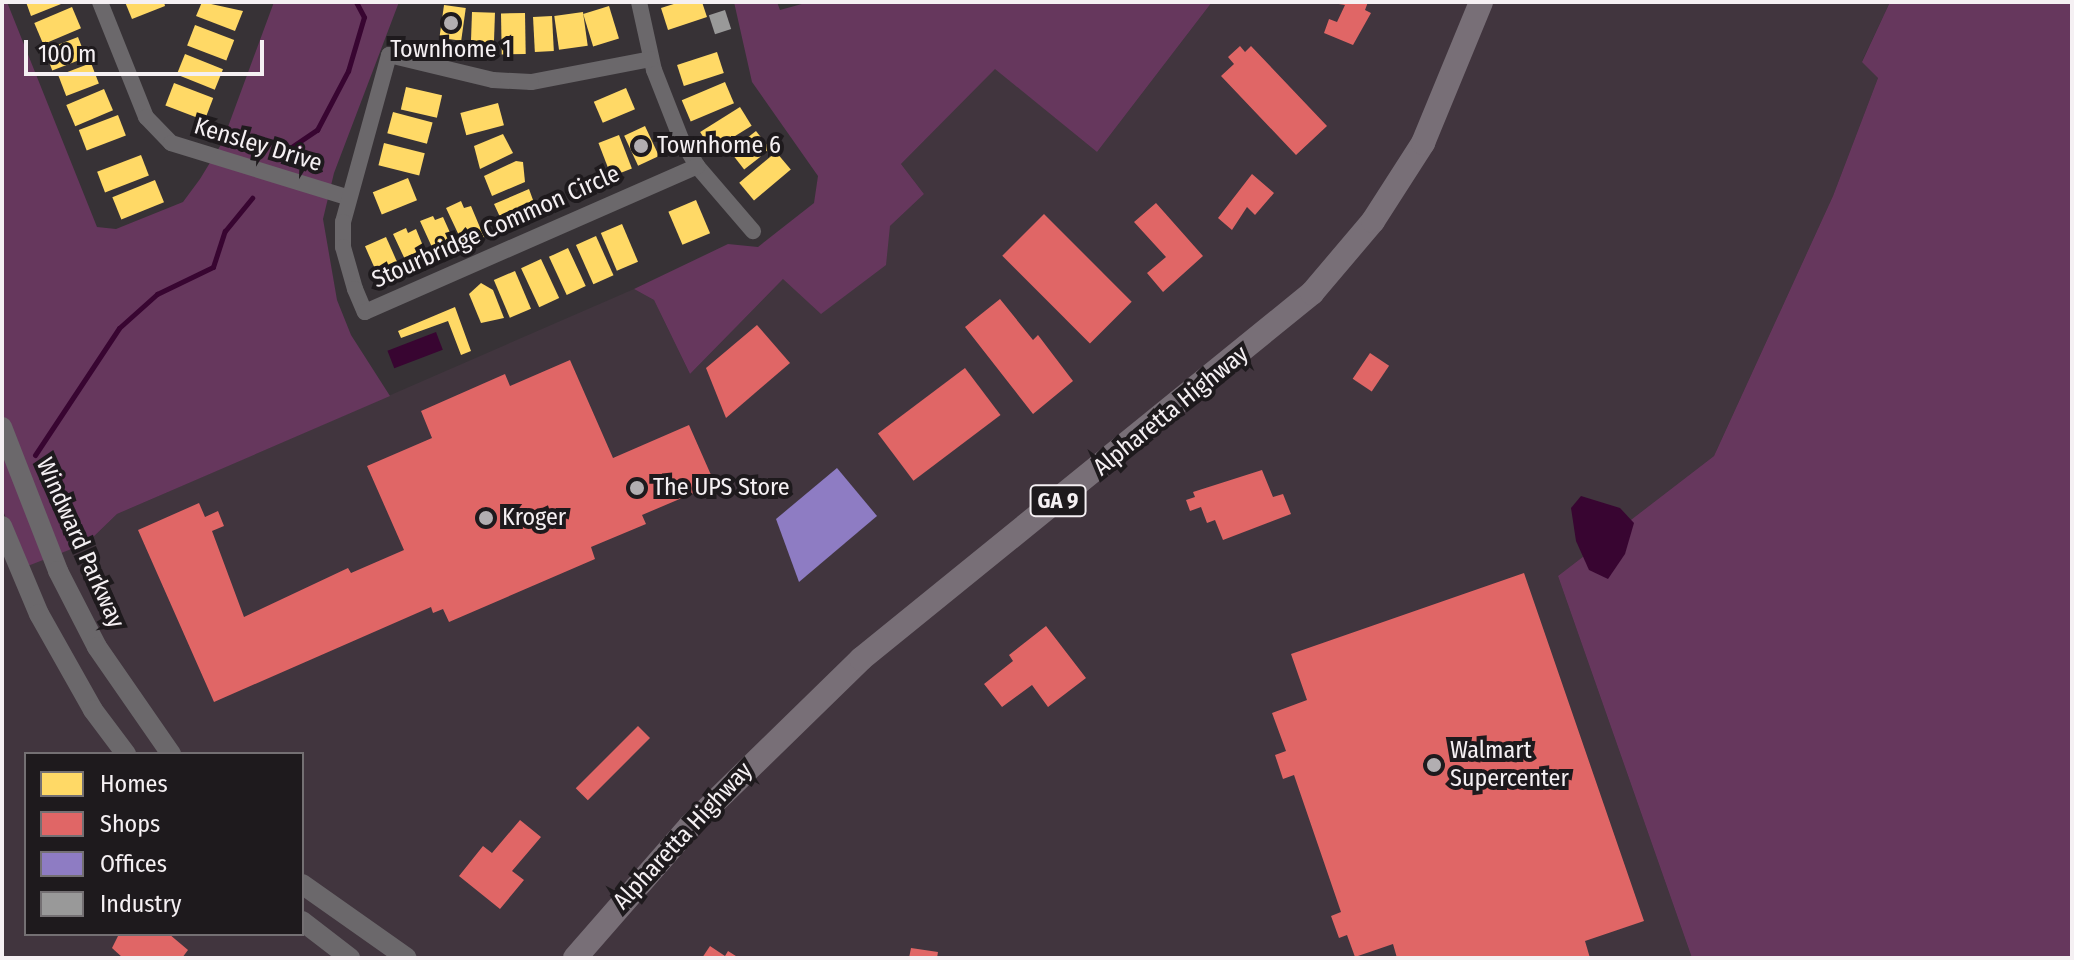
<!DOCTYPE html>
<style>
body{margin:0}
#map{position:relative;width:2074px;height:960px;overflow:hidden;background:#373236;font-family:"Fira Sans Condensed",sans-serif}
div>[style]{position:absolute}
[style*='--x']{left:calc(var(--x)*1px);top:calc(var(--y)*1px);width:calc(var(--w)*1px);rotate:calc(var(--a)*1deg)}
.built>*{inset:0;background:#41353e}
.green>*{inset:0;background:#66375d}
.water>*{inset:0;background:#380531;transform-origin:0 0}
.homes>*{inset:0;background:#ffd966;transform-origin:0 0}
.shops>*{inset:0;background:#e06666;transform-origin:0 0}
.offices>*{inset:0;background:#8e7cc3}
.industry>*{inset:0;background:#999;transform-origin:0 0}
.stream>*{height:5px;margin:-2.5px;padding:0 2.5px;transform-origin:2.5px;border-radius:2.5px;background:#380531}
.minor>*{height:16px;margin:-8px;padding:0 8px;transform-origin:8px;border-radius:8px;background:#6b686b}
.tertiary>*{height:20px;margin:-10px;padding:0 10px;transform-origin:10px;border-radius:10px;background:#6b686b}
.primary>*{height:24px;margin:-12px;padding:0 12px;transform-origin:12px;border-radius:12px;background:#786f77}
.dots>*{width:22px;height:22px;translate:-50% -50%;box-sizing:border-box;border:4px solid #1e1a1d;border-radius:50%}
span{translate:-50% -50%;white-space:nowrap;text-align:center;line-height:1.15;-webkit-text-stroke:8px #1e1a1d;paint-order:stroke}
.shield-label span{padding:2px 6px;background:#1e1a1d;border:2px solid;border-radius:6px;-webkit-text-stroke-width:0}
.shield-label{font-size:22px;color:#f5f0f3;font-weight:700}
.poi-label{font-size:24px;color:#f5f0f3}
.left{translate:0 -50%;text-align:left}
.street-label{font-size:24px;color:#f5f0f3}
.frame{position:absolute;inset:0;border:4px solid #f5f0f3;pointer-events:none}
.legend{position:absolute;left:24px;top:752px;width:280px;height:184px;box-sizing:border-box;background:#1e1a1d;border:2px solid #747073;margin:0;padding:10px 14px;list-style:none;font-size:24px;color:#f5f0f3}
.legend li{display:flex;align-items:center;gap:16px;height:40px}
.legend b{width:40px;border:2px solid #747073}
.scale{position:absolute;left:24px;top:40px;width:240px;height:36px;box-sizing:border-box;border:4px solid #f5f0f3;border-top:0;padding-left:10px;font-size:24px;line-height:28px;white-space:nowrap;color:#f5f0f3;-webkit-text-stroke:6px #1e1a1d;paint-order:stroke}
</style>
<div id="map">
<div class="built">
<div style="clip-path:polygon(evenodd,1212px 2px,1890px 2px,1862px 61px,1878px 78px,1833px 196px,1714px 456px,1558px 576px,1692px 958px,2px 958px,2px 508px,24px 566px,87px 543px,117px 514px,634px 289px,654px 300px,690px 374px,783px 279px,890px 226px,924px 194px,901px 164px,995px 68px,1097px 152px,1212px 2px,26px 754px,302px 754px,302px 934px,26px 934px,26px 754px)"></div>
</div>
<div class="green">
<div style="clip-path:polygon(2px 2px,7px 2px,97px 227px,116px 229px,183px 202px,200px 179px,222px 143px,274px 2px,399px 2px,334px 173px,323px 219px,337px 300px,351px 335px,390px 396px,117px 514px,87px 543px,25px 567px,2px 508px)"></div>
<div style="clip-path:polygon(734px 2px,777px 2px,780px 10px,809px 2px,1212px 2px,1097px 152px,995px 69px,901px 164px,924px 194px,890px 226px,886px 265px,821px 314px,783px 279px,690px 374px,654px 300px,634px 289px,728px 244px,758px 247px,814px 203px,818px 176px,752px 82px)"></div>
<div style="clip-path:polygon(1890px 2px,2072px 2px,2072px 958px,1692px 958px,1558px 576px,1714px 456px,1833px 196px,1878px 78px,1862px 62px)"></div>
</div>
<div class="water">
<div style="left:436px;top:332px;width:19px;height:52px;rotate:69deg"></div>
<div style="clip-path:polygon(1581px 496px,1620px 508px,1634px 523px,1625px 554px,1608px 579px,1589px 570px,1576px 541px,1571px 508px)"></div>
</div>
<div class="homes">
<div style="clip-path:polygon(26px 2px,66px 2px,31px 16px)"></div>
<div style="clip-path:polygon(125px 2px,164px 2px,165px 6px,132px 19px)"></div>
<div style="clip-path:polygon(202px 2px,243px 11px,235px 31px,196px 16px)"></div>
<div style="clip-path:polygon(680px 2px,702px 2px,707px 17px,668px 30px,661px 8px)"></div>
<div style="left:444px;top:5px;width:22px;height:33px;rotate:8deg"></div>
<div style="left:609px;top:6px;width:34px;height:27px;rotate:73deg"></div>
<div style="left:72px;top:7px;width:23px;height:41px;rotate:67deg"></div>
<div style="left:472px;top:12px;width:23px;height:37px;rotate:2deg"></div>
<div style="left:583px;top:12px;width:34px;height:29px;rotate:82deg"></div>
<div style="left:525px;top:13px;width:41px;height:24px;rotate:89deg"></div>
<div style="left:552px;top:16px;width:35px;height:19px;rotate:87deg"></div>
<div style="left:195px;top:25px;width:42px;height:22px;rotate:21deg"></div>
<div style="left:78px;top:37px;width:22px;height:36px;rotate:69deg"></div>
<div style="left:717px;top:52px;width:22px;height:42px;rotate:72deg"></div>
<div style="left:185px;top:54px;width:41px;height:22px;rotate:22deg"></div>
<div style="left:91px;top:63px;width:22px;height:35px;rotate:69deg"></div>
<div style="left:725px;top:82px;width:23px;height:47px;rotate:67deg"></div>
<div style="left:174px;top:83px;width:42px;height:24px;rotate:21deg"></div>
<div style="left:406px;top:87px;width:37px;height:23px;rotate:13deg"></div>
<div style="left:626px;top:88px;width:23px;height:35px;rotate:67deg"></div>
<div style="left:104px;top:89px;width:23px;height:41px;rotate:67deg"></div>
<div style="left:498px;top:103px;width:23px;height:39px;rotate:75deg"></div>
<div style="left:740px;top:107px;width:22px;height:47px;rotate:58deg"></div>
<div style="left:393px;top:112px;width:41px;height:22px;rotate:15deg"></div>
<div style="left:118px;top:115px;width:22px;height:42px;rotate:69deg"></div>
<div style="left:645px;top:126px;width:33px;height:23px;rotate:65deg"></div>
<div style="left:756px;top:131px;width:23px;height:33px;rotate:52deg"></div>
<div style="clip-path:polygon(503px 134px,513px 153px,480px 169px,474px 146px)"></div>
<div style="left:619px;top:135px;width:36px;height:22px;rotate:69deg"></div>
<div style="left:384px;top:143px;width:42px;height:23px;rotate:14deg"></div>
<div style="left:776px;top:152px;width:23px;height:48px;rotate:50deg"></div>
<div style="left:141px;top:155px;width:22px;height:47px;rotate:69deg"></div>
<div style="clip-path:polygon(516px 161px,523px 162px,525px 182px,492px 196px,484px 176px)"></div>
<div style="left:408px;top:178px;width:24px;height:38px;rotate:68deg"></div>
<div style="left:155px;top:180px;width:24px;height:46px;rotate:68deg"></div>
<div style="clip-path:polygon(529px 189px,537px 211px,508px 223px,504px 215px,500px 217px,494px 204px)"></div>
<div style="left:696px;top:200px;width:36px;height:30px;rotate:67deg"></div>
<div style="clip-path:polygon(461px 201px,464px 208px,471px 206px,484px 237px,464px 246px,446px 208px)"></div>
<div style="clip-path:polygon(433px 216px,435px 220px,443px 217px,456px 246px,442px 255px,436px 256px,420px 221px)"></div>
<div style="left:622px;top:224px;width:41px;height:23px;rotate:67deg"></div>
<div style="clip-path:polygon(406px 228px,408px 233px,416px 229px,428px 258px,409px 268px,393px 234px)"></div>
<div style="left:596px;top:236px;width:43px;height:22px;rotate:66deg"></div>
<div style="left:386px;top:237px;width:36px;height:23px;rotate:66deg"></div>
<div style="left:568px;top:248px;width:42px;height:21px;rotate:65deg"></div>
<div style="left:541px;top:259px;width:43px;height:22px;rotate:65deg"></div>
<div style="left:515px;top:271px;width:41px;height:23px;rotate:67deg"></div>
<div style="clip-path:polygon(481px 283px,493px 290px,504px 318px,481px 323px,469px 294px)"></div>
<div style="clip-path:polygon(455px 307px,471px 351px,461px 355px,448px 321px,401px 338px,398px 331px)"></div>
</div>
<div class="shops">
<div style="clip-path:polygon(1326px 2px,1368px 2px,1365px 10px,1371px 13px,1353px 45px,1324px 33px,1329px 19px,1337px 22px,1345px 5px)"></div>
<div style="clip-path:polygon(1240px 46px,1245px 52px,1251px 46px,1327px 126px,1296px 155px,1221px 76px,1234px 64px,1228px 57px)"></div>
<div style="clip-path:polygon(1252px 174px,1274px 193px,1255px 215px,1247px 207px,1232px 230px,1218px 218px)"></div>
<div style="clip-path:polygon(1156px 203px,1203px 256px,1163px 292px,1147px 273px,1166px 257px,1134px 222px)"></div>
<div style="left:1044px;top:214px;width:124px;height:59px;rotate:45deg"></div>
<div style="clip-path:polygon(1000px 299px,1033px 340px,1038px 335px,1073px 381px,1033px 414px,965px 327px)"></div>
<div style="clip-path:polygon(757px 325px,790px 363px,726px 418px,706px 368px)"></div>
<div style="left:1370px;top:353px;width:23px;height:31px;rotate:34deg"></div>
<div style="clip-path:polygon(570px 360px,613px 458px,689px 425px,715px 484px,642px 515px,646px 524px,591px 547px,595px 559px,449px 622px,443px 609px,433px 613px,431px 607px,214px 702px,138px 530px,199px 503px,205px 517px,218px 511px,224px 526px,212px 531px,244px 617px,348px 568px,351px 573px,404px 550px,367px 466px,432px 438px,421px 411px,505px 374px,510px 386px)"></div>
<div style="left:965px;top:368px;width:59px;height:109px;rotate:53deg"></div>
<div style="clip-path:polygon(1262px 470px,1273px 497px,1283px 494px,1291px 514px,1223px 540px,1215px 520px,1207px 523px,1201px 507px,1190px 511px,1186px 500px,1195px 497px,1193px 492px)"></div>
<div style="clip-path:polygon(1524px 573px,1644px 921px,1585px 941px,1590px 958px,1397px 958px,1393px 944px,1355px 957px,1347px 935px,1339px 938px,1331px 916px,1341px 912px,1294px 775px,1283px 779px,1275px 755px,1286px 751px,1272px 713px,1307px 700px,1291px 654px)"></div>
<div style="clip-path:polygon(1046px 626px,1086px 678px,1048px 707px,1032px 685px,1002px 707px,984px 684px,1013px 661px,1009px 655px)"></div>
<div style="left:638px;top:726px;width:17px;height:88px;rotate:45deg"></div>
<div style="clip-path:polygon(520px 820px,541px 837px,512px 871px,524px 880px,500px 909px,459px 876px,483px 846px,492px 853px)"></div>
<div style="clip-path:polygon(119px 934px,169px 934px,188px 950px,182px 958px,123px 958px,112px 948px)"></div>
<div style="clip-path:polygon(710px 946px,725px 956px,728px 951px,739px 958px,702px 958px)"></div>
<div style="clip-path:polygon(911px 948px,938px 952px,937px 958px,909px 958px)"></div>
</div>
<div class="offices">
<div style="clip-path:polygon(837px 468px,877px 516px,799px 582px,776px 519px)"></div>
</div>
<div class="industry">
<div style="left:725px;top:10px;width:20px;height:17px;rotate:72deg"></div>
</div>
<div class="stream">
<div style="--x:284;--y:152;--w:40;--a:-34"></div>
<div style="--x:317;--y:130;--w:67;--a:-62.3"></div>
<div style="--x:348;--y:71;--w:56;--a:-73.5"></div>
<div style="--x:364;--y:17;--w:17;--a:-118"></div>
<div style="--x:35;--y:455;--w:152;--a:-56.5"></div>
<div style="--x:119;--y:328;--w:51;--a:-41.8"></div>
<div style="--x:157;--y:294;--w:62;--a:-25.7"></div>
<div style="--x:213;--y:267;--w:38;--a:-72"></div>
<div style="--x:225;--y:231;--w:43;--a:-50.7"></div>
</div>
<div class="minor">
<div style="--x:100;--y:2;--w:124;--a:68.2"></div>
<div style="--x:146;--y:117;--w:36;--a:46"></div>
<div style="--x:171;--y:143;--w:184;--a:17.1"></div>
<div style="--x:639;--y:2;--w:70;--a:77.6"></div>
<div style="--x:654;--y:70;--w:74;--a:68.6"></div>
<div style="--x:681;--y:139;--w:31;--a:59"></div>
<div style="--x:697;--y:166;--w:86;--a:49.3"></div>
<div style="--x:651;--y:59;--w:122;--a:169.1"></div>
<div style="--x:531;--y:82;--w:38;--a:-177"></div>
<div style="--x:493;--y:80;--w:107;--a:-166.5"></div>
<div style="--x:389;--y:55;--w:173;--a:105.4"></div>
<div style="--x:343;--y:222;--w:25;--a:90"></div>
<div style="--x:343;--y:247;--w:44;--a:74.1"></div>
<div style="--x:355;--y:289;--w:25;--a:67"></div>
<div style="--x:365;--y:312;--w:363;--a:-23.7"></div>
</div>
<div class="tertiary">
<div style="--x:2;--y:427;--w:155;--a:68.7"></div>
<div style="--x:58;--y:571;--w:85;--a:62.8"></div>
<div style="--x:97;--y:647;--w:130;--a:55.3"></div>
<div style="--x:2;--y:526;--w:95;--a:67.2"></div>
<div style="--x:39;--y:614;--w:110;--a:60.6"></div>
<div style="--x:93;--y:710;--w:55;--a:53.1"></div>
<div style="--x:302;--y:884;--w:128;--a:35.2"></div>
<div style="--x:302;--y:921;--w:61;--a:37.6"></div>
</div>
<div class="primary">
<div style="--x:575;--y:958;--w:175;--a:-48.9"></div>
<div style="--x:690;--y:826;--w:239;--a:-44.3"></div>
<div style="--x:861;--y:659;--w:581;--a:-39.06"></div>
<div style="--x:1312;--y:293;--w:94;--a:-49.7"></div>
<div style="--x:1373;--y:221;--w:93;--a:-57.3"></div>
<div style="--x:1423;--y:143;--w:152;--a:-67.6"></div>
</div>
<div class="dots">
<div style="left:451px;top:23px;background:#b2aeb1"></div>
<div style="left:641px;top:146px;background:#b2aeb1"></div>
<div style="left:637px;top:488px;background:#b2aeb1"></div>
<div style="left:486px;top:518px;background:#b2aeb1"></div>
<div style="left:1434px;top:765px;background:#b2aeb1"></div>
</div>
<div class="shield-label">
<span style="left:1058px;top:501px">GA 9</span>
</div>
<div class="poi-label">
<span style="left:451px;top:50px">Townhome 1</span>
<span class="left" style="left:657px;top:146px">Townhome 6</span>
<span class="left" style="left:653px;top:488px">The UPS Store</span>
<span class="left" style="left:502px;top:518px">Kroger</span>
<span class="left" style="left:1450px;top:765px">Walmart<br>Supercenter</span>
</div>
<div class="street-label">
<span style="left:258px;top:145px;rotate:17deg">Kensley Drive</span>
<span style="left:496px;top:227px;rotate:-24deg">Stourbridge Common Circle</span>
<span style="left:1171px;top:411px;rotate:-39deg">Alpharetta Highway</span>
<span style="left:80px;top:543px;rotate:66deg">Windward Parkway</span>
<span style="left:683px;top:836px;rotate:-47deg">Alpharetta Highway</span>
</div>
<div class="frame"></div>
<ul class="legend">
<li><b style="height:22px;background:#ffd966"></b>Homes</li>
<li><b style="height:22px;background:#e06666"></b>Shops</li>
<li><b style="height:22px;background:#8e7cc3"></b>Offices</li>
<li><b style="height:22px;background:#999"></b>Industry</li>
</ul>
<div class="scale">100 m</div>
</div>
